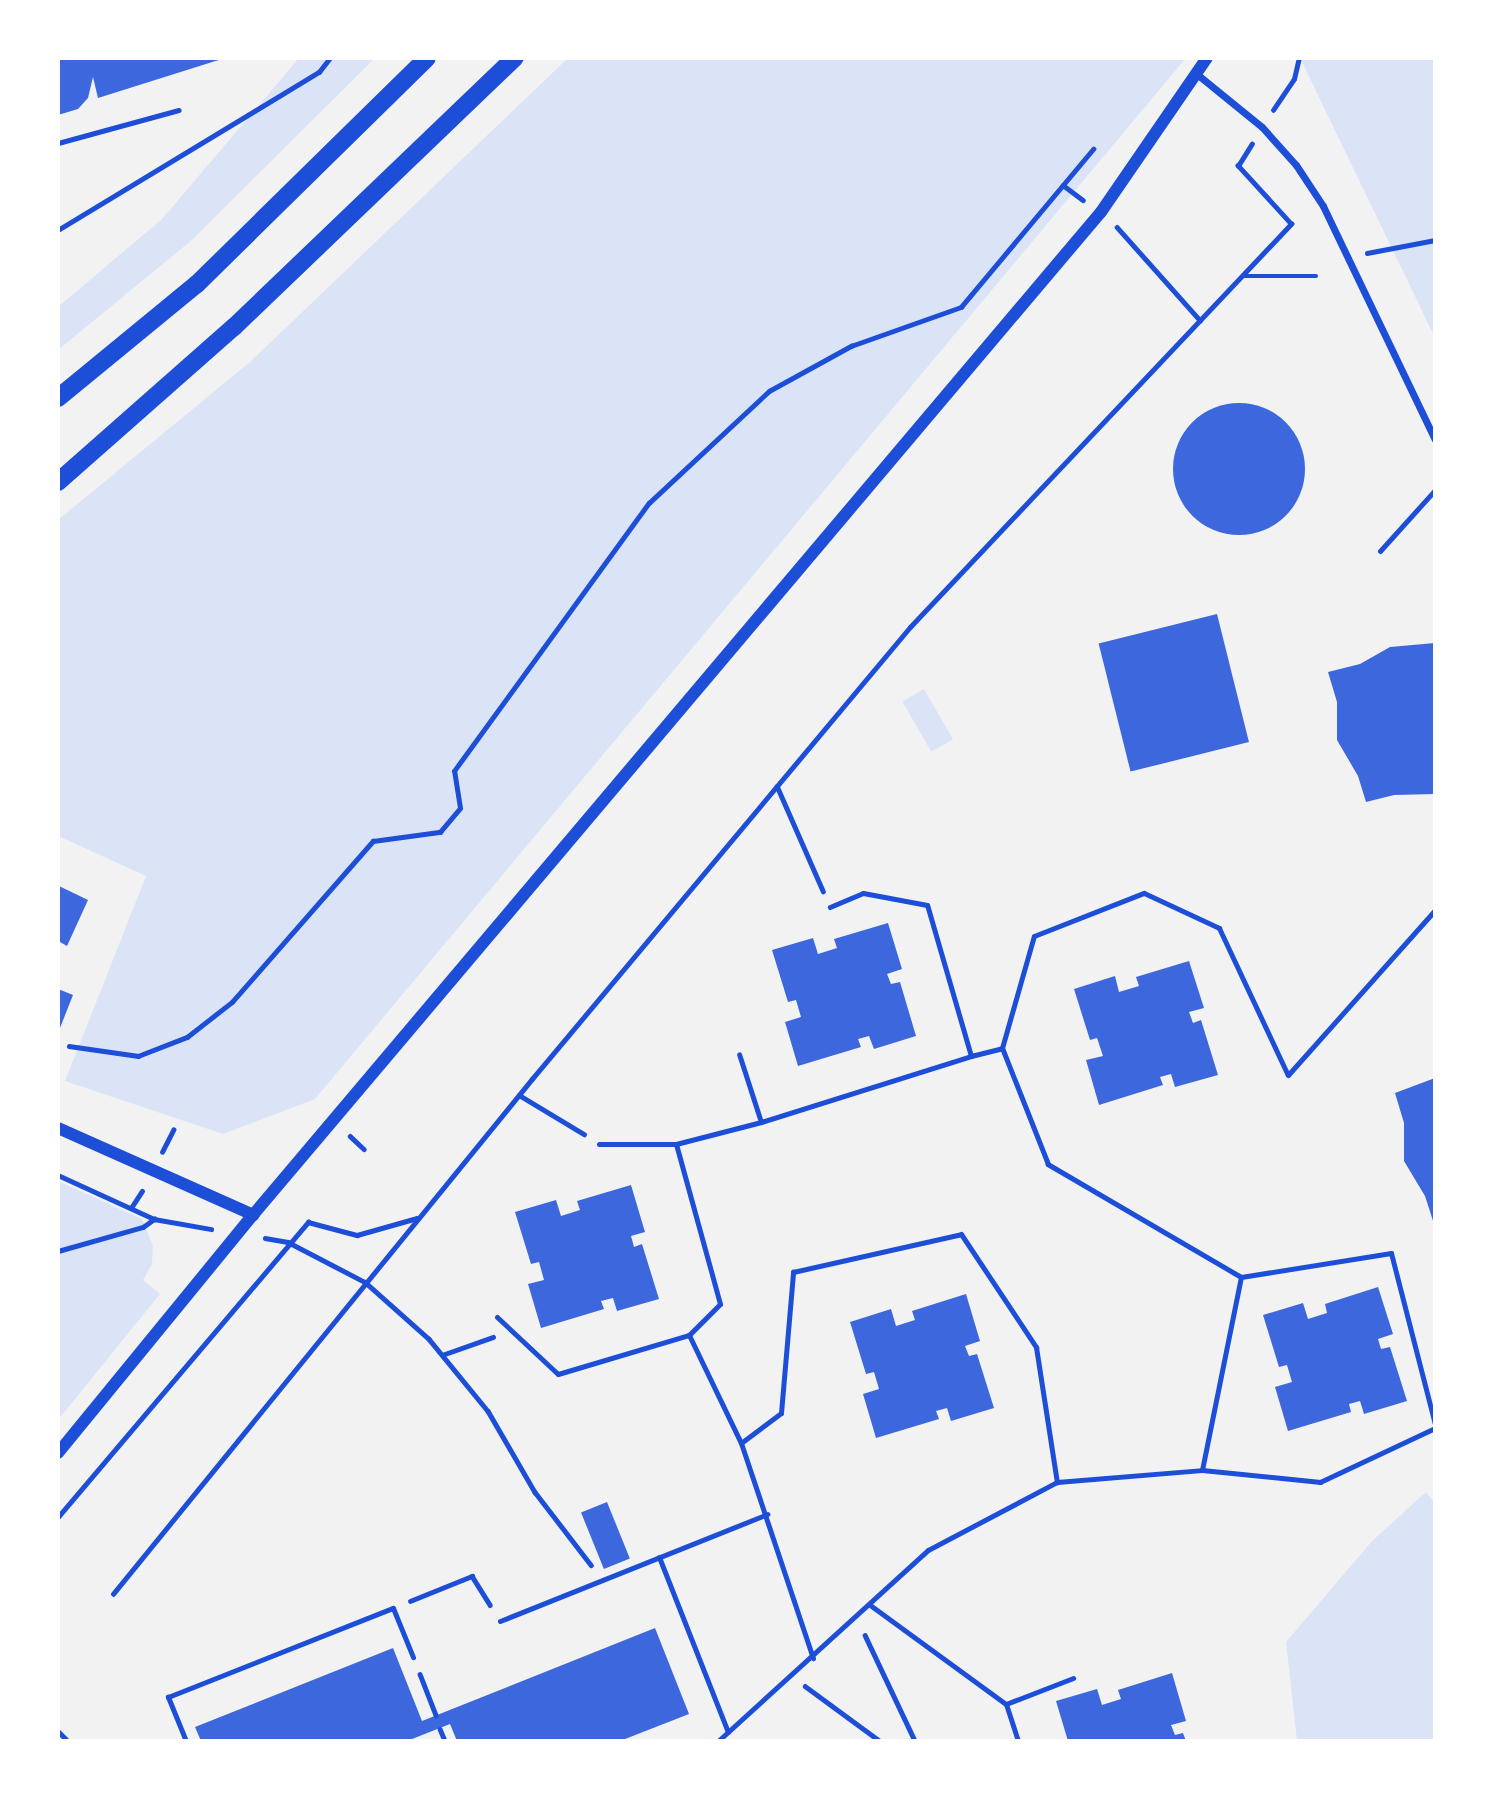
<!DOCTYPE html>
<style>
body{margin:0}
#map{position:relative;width:1493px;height:1799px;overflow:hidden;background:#f2f2f2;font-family:Lato,sans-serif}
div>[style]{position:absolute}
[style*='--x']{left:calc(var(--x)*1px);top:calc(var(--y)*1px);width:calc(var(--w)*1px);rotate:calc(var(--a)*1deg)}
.green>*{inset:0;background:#dbe4f7;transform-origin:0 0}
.building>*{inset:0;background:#3d67dc;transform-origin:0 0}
.round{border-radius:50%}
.path>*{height:4.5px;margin:-2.25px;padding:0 2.25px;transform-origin:2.25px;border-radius:2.25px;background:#1d4ed8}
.service>*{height:5px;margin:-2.5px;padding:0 2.5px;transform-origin:2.5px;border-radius:2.5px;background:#1d4ed8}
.minor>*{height:7px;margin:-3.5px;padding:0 3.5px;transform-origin:3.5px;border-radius:3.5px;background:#1d4ed8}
.tertiary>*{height:12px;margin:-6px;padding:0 6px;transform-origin:6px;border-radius:6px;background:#1d4ed8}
.primary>*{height:18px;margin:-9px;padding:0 9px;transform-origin:9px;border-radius:9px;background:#1d4ed8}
span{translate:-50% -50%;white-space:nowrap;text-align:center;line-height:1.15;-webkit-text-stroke:7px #fff;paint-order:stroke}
.frame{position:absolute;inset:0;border:60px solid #fff;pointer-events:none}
</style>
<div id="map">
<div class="green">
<div style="clip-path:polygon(299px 58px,375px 58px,192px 240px,58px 350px,58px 307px,162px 219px)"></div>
<div style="clip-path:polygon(568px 58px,1186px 58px,315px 1099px,223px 1134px,65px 1081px,146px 876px,58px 836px,58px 520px,251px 361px)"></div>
<div style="clip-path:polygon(1300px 58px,1435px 58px,1435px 338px,1399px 263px)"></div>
<div style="left:924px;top:689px;width:58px;height:25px;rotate:60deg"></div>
<div style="clip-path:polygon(58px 1181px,142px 1219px,153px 1246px,152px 1264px,143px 1280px,160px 1294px,58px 1420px)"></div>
<div style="clip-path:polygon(1426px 1492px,1435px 1503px,1435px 1741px,1297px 1741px,1286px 1642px,1372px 1541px)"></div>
</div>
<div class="building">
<div style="clip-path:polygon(58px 58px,225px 58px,98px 98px,93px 77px,88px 98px,78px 109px,58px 115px)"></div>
<div class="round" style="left:1173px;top:403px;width:132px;height:132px"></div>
<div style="left:1217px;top:614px;width:132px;height:122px;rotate:76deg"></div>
<div style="clip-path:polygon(1435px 643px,1435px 794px,1394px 795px,1366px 802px,1358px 776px,1337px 740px,1337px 702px,1328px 672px,1360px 664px,1390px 647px)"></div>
<div style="clip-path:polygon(59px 886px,88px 900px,67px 946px,60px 942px,58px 947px)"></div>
<div style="clip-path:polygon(888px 923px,902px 969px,887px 974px,891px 984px,900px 982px,916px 1036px,874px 1049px,869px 1036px,858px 1039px,861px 1047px,798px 1066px,785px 1022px,801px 1017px,796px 1000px,788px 1002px,772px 950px,813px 938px,818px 954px,837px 948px,834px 939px)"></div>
<div style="clip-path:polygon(1189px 961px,1204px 1008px,1189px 1012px,1193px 1023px,1201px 1020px,1218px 1075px,1175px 1087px,1171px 1074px,1160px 1077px,1163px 1085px,1099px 1105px,1086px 1060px,1103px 1056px,1097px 1038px,1090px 1040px,1074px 989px,1115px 976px,1119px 992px,1139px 986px,1136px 977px)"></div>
<div style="clip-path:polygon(58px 989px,73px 995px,58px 1033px)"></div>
<div style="clip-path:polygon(1435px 1078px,1435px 1227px,1425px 1196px,1404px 1161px,1404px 1123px,1395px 1093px)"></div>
<div style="clip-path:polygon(631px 1185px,645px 1232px,631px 1236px,634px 1247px,642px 1244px,659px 1299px,617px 1311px,613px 1298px,601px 1301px,604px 1309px,541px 1328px,528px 1284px,544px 1280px,539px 1262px,531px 1264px,515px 1212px,556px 1200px,561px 1216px,580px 1210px,577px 1201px)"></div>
<div style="clip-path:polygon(1378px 1287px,1393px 1334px,1378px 1339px,1381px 1349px,1390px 1347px,1407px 1401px,1364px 1414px,1360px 1401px,1349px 1404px,1351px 1412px,1288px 1431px,1275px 1387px,1292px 1382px,1287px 1365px,1279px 1367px,1263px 1315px,1303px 1303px,1308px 1319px,1327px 1313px,1325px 1304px)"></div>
<div style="clip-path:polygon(966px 1294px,980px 1341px,965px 1346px,969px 1356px,977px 1354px,994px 1408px,951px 1421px,947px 1408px,936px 1411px,939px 1419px,876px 1438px,863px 1394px,879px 1389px,874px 1372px,866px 1374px,850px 1322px,891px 1309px,896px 1326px,915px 1320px,912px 1311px)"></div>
<div style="left:607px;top:1502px;width:61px;height:28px;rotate:68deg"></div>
<div style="clip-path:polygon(655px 1628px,689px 1714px,620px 1741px,457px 1741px,450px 1724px,407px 1741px,201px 1741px,195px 1727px,393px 1648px,422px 1721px)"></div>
<div style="clip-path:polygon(1172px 1673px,1186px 1721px,1171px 1725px,1175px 1735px,1183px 1733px,1186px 1741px,1068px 1741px,1056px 1701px,1097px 1689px,1102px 1705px,1121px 1699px,1118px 1690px)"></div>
</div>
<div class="path">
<div style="--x:1273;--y:110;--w:37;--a:-56"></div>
<div style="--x:1294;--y:79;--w:22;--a:-77"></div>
<div style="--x:1063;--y:185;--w:25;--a:37"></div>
<div style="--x:1117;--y:227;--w:125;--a:48.3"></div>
<div style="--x:58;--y:230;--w:305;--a:-31.2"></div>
<div style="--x:319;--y:72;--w:18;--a:-52"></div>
<div style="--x:1367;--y:253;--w:69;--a:-10.8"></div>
<div style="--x:1243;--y:276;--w:73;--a:0"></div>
<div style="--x:777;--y:786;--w:115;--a:66.3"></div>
<div style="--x:69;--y:1046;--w:70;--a:8.2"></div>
<div style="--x:138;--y:1056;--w:53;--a:-21.2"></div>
<div style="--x:187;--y:1037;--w:57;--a:-37.9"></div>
<div style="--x:232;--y:1002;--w:214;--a:-48.8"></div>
<div style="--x:373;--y:841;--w:68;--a:-7.7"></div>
<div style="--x:440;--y:832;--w:31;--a:-50"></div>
<div style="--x:460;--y:808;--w:37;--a:-99"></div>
<div style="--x:454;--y:771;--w:331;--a:-54"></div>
<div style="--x:649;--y:503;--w:164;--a:-43"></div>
<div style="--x:769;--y:391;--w:94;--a:-28.8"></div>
<div style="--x:851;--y:346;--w:117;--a:-19.5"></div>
<div style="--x:961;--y:307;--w:206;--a:-50.1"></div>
<div style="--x:519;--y:1095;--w:76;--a:31"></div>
<div style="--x:350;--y:1136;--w:19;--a:43"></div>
<div style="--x:162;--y:1152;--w:25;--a:-63"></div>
<div style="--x:58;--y:1175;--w:106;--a:24.6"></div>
<div style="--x:154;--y:1219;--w:58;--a:10"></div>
<div style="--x:131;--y:1208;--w:20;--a:-57"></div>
<div style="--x:265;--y:1238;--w:23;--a:10"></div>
<div style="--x:288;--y:1242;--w:87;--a:27.5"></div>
<div style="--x:365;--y:1282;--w:86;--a:41.7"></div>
<div style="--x:429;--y:1339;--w:93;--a:50.7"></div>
<div style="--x:488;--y:1411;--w:94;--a:59.9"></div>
<div style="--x:535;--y:1492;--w:92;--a:52.5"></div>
<div style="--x:58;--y:1251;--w:88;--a:-15.8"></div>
<div style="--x:143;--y:1227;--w:14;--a:-36"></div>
<div style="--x:442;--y:1355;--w:54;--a:-19.4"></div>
<div style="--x:58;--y:1517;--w:387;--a:-49.7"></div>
<div style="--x:308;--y:1222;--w:51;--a:14.9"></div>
<div style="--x:357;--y:1235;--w:62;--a:-15.8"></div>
<div style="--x:113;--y:1594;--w:664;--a:-50.87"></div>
<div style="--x:532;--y:1079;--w:589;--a:-50.09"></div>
<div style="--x:910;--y:627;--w:555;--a:-46.61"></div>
<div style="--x:1291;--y:224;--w:79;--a:-132.4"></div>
<div style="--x:1238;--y:166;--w:26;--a:-58"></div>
<div style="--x:410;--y:1601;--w:67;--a:-22"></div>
<div style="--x:472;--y:1576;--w:34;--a:58"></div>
<div style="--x:865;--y:1635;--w:117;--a:64.7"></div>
<div style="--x:420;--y:1674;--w:44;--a:68.7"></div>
<div style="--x:805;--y:1686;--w:93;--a:36.3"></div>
<div style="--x:440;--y:1729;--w:13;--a:67"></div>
<div style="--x:58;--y:1731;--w:14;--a:45"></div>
</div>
<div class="service">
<div style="--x:58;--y:143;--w:125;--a:-15.3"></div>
<div style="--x:1380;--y:551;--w:82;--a:-48"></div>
<div style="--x:971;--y:1056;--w:32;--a:-14"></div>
<div style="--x:761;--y:1122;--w:220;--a:-17.4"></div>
<div style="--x:971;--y:1056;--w:157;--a:-106.2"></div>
<div style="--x:927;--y:905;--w:65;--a:-169.4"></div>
<div style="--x:863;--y:893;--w:36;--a:157"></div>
<div style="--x:599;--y:1144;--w:77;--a:0"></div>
<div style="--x:676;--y:1144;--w:166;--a:74.6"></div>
<div style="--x:720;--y:1304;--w:44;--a:135"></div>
<div style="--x:676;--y:1144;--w:88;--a:-14.5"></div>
<div style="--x:761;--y:1122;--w:71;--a:-107.9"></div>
<div style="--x:1241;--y:1277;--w:152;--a:-9.1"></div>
<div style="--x:1391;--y:1253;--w:177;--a:75.6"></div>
<div style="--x:497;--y:1317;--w:83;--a:43.1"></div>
<div style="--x:558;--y:1374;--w:137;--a:-16.6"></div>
<div style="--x:689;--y:1335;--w:120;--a:64.3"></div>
<div style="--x:741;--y:1443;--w:227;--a:71.5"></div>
<div style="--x:741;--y:1443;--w:50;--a:-36.9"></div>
<div style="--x:781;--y:1413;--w:142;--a:-85.1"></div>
<div style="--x:793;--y:1272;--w:172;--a:-12.7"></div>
<div style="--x:961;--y:1234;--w:136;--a:56.4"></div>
<div style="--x:1036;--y:1347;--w:137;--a:81.2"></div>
<div style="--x:1202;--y:1470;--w:119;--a:5.8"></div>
<div style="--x:1320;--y:1482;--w:127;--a:-25.2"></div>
<div style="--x:659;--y:1557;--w:188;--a:68.5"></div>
<div style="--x:870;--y:1605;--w:168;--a:36.1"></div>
<div style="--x:1006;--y:1704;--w:39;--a:72"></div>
<div style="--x:500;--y:1621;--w:288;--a:-21.8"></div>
<div style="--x:1006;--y:1704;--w:72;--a:-21.2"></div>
<div style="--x:186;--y:1741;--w:48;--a:-112.2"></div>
<div style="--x:168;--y:1697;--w:242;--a:-21.6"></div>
<div style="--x:393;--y:1608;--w:53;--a:67.8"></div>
<div style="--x:718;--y:1741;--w:284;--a:-42.3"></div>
<div style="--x:928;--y:1550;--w:146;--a:-27.8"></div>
<div style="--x:1057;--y:1482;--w:145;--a:-4.7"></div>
<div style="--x:1202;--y:1470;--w:197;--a:-78.6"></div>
<div style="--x:1241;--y:1277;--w:224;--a:-149.7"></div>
<div style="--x:1048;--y:1164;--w:125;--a:-111.6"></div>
<div style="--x:1002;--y:1048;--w:116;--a:-74.1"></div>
<div style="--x:1034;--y:936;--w:118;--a:-21.4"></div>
<div style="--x:1144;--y:893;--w:83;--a:25"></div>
<div style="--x:1219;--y:928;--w:162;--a:64.9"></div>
<div style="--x:1288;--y:1075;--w:221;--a:-48.3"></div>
</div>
<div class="minor">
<div style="--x:1198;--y:75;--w:82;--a:39.1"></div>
<div style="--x:1262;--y:127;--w:51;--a:48.2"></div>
<div style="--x:1296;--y:165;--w:49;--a:56.6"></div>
<div style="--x:1323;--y:206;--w:259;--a:64.4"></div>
</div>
<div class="tertiary">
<div style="--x:58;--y:1128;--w:214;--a:24"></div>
<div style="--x:58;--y:1453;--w:308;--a:-50.7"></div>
<div style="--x:253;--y:1215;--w:1313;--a:-49.79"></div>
<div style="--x:1101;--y:212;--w:187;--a:-55.5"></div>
</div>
<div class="primary">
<div style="--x:58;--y:398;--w:180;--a:-39.4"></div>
<div style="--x:197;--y:284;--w:322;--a:-44.5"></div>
<div style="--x:58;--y:482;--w:235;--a:-41.4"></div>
<div style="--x:234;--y:327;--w:389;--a:-43.8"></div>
</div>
<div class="frame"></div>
</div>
